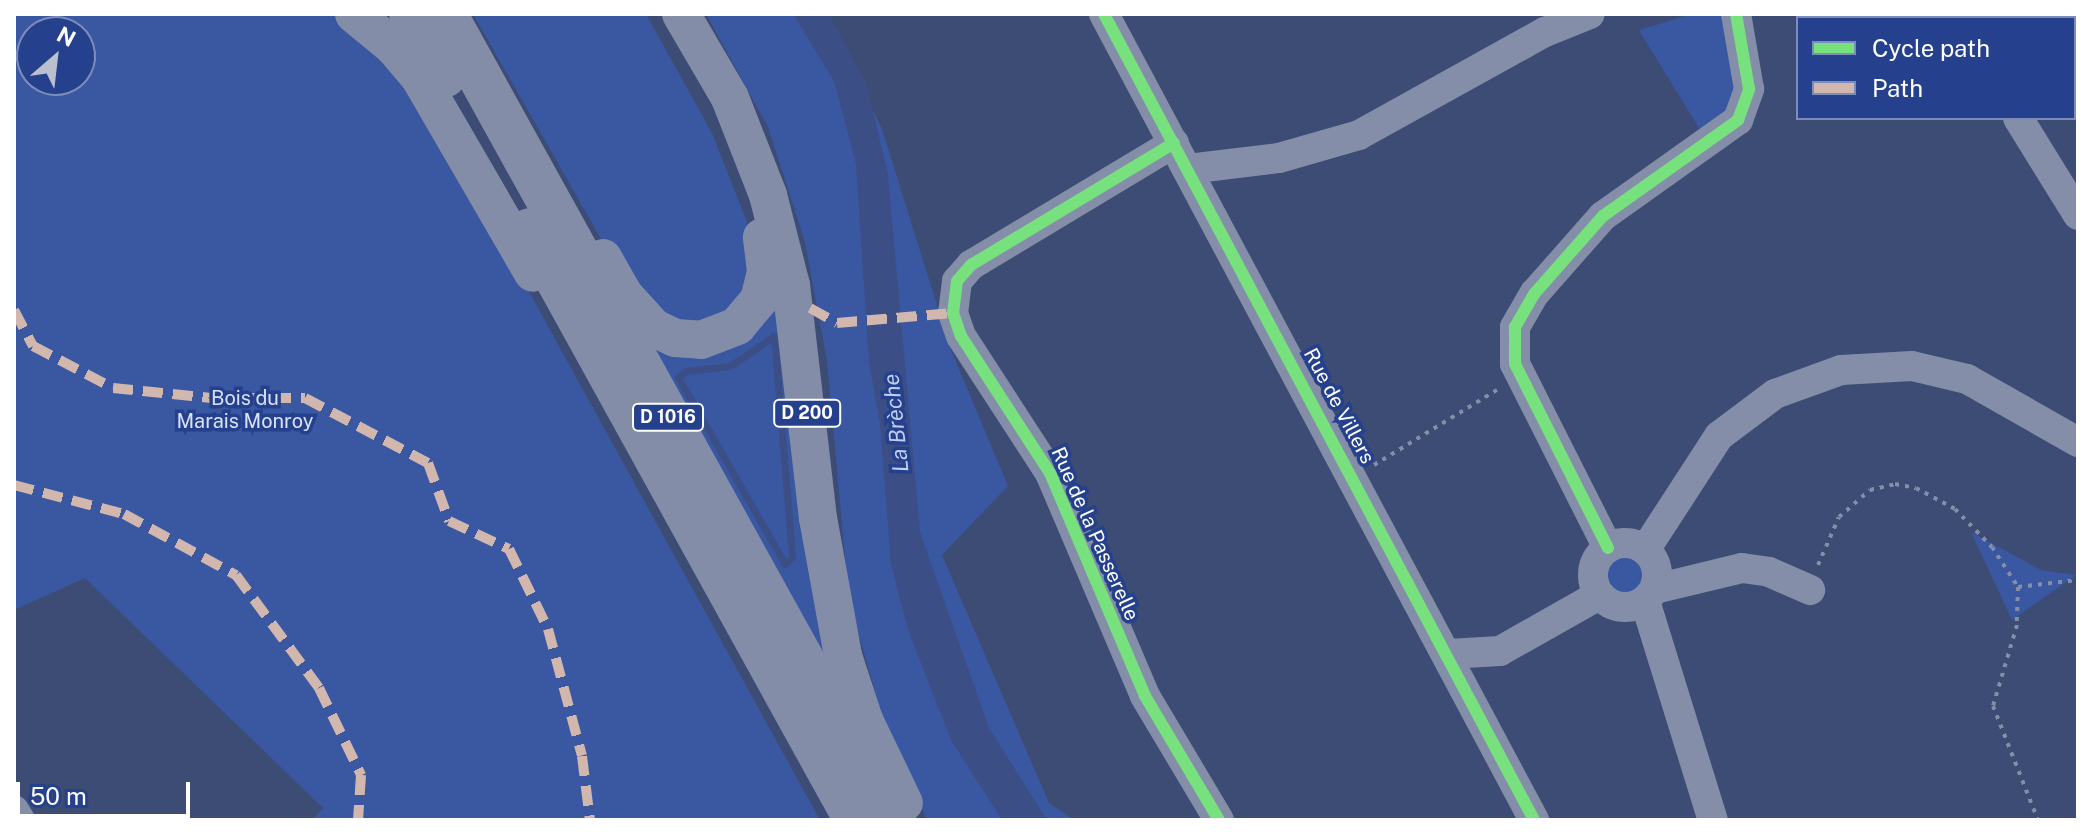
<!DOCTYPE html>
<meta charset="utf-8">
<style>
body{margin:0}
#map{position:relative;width:2092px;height:834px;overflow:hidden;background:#3d4c75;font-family:"Public Sans",sans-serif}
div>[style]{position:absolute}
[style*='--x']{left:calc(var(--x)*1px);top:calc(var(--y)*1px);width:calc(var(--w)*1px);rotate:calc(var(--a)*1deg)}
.green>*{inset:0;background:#3a57a2}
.round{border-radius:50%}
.water>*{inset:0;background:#3b4f86}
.stream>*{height:7px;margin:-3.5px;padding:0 3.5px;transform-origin:3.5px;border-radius:3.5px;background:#3b4f86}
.path>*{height:4px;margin-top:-2px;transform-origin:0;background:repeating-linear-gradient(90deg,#848ea9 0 4px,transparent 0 10px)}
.minor>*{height:30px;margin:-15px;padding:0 15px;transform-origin:15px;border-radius:15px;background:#848ea9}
.minor>.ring{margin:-15px;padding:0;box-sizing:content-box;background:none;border:30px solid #848ea9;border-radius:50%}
.major>*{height:38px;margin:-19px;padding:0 19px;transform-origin:19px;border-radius:19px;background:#838da7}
.highway>*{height:44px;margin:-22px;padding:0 22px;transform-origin:22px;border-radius:22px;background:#848da8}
.quiet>*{height:10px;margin-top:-5px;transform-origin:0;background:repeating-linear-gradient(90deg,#d1b7ad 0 20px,transparent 0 30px)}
.cycleway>*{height:12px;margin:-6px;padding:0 6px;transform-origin:6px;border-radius:6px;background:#77e17e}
span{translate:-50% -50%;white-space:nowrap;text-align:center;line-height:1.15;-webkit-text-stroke:7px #25418d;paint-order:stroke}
.shield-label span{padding:2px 6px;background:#25418d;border:2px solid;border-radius:6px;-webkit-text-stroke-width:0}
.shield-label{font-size:18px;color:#fff;font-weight:700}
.park-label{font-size:20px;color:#d9e2f8}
.street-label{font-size:20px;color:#fff}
.water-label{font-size:22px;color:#c0cef2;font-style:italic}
.frame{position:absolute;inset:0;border:16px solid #fff;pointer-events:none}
.legend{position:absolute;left:1796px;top:16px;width:280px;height:104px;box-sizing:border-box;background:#25418d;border:2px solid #7c8dbb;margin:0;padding:10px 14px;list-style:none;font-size:24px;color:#fff}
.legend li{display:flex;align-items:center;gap:16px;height:40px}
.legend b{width:40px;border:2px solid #7c8dbb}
.north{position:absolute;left:16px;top:16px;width:80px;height:80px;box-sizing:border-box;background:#25418d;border:2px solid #7c8dbb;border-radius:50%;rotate:28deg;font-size:22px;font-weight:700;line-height:32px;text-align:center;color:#fff}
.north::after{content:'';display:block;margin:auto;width:28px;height:36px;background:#bbc0cf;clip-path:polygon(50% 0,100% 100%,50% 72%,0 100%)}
.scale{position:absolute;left:16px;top:782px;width:174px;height:36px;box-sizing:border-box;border:4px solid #fff;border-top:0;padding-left:10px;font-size:24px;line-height:28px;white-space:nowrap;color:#fff;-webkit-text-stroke:6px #25418d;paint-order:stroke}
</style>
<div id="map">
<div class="green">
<div style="clip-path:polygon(evenodd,14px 14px,334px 14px,374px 41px,414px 83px,820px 820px,312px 820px,323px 808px,85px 578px,14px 610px,14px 14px,32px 32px,80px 32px,80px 80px,32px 80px,32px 32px)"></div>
<div style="clip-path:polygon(473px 14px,646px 14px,712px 133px,747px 222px,757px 271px,740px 307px,678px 331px,625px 281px)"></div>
<div style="clip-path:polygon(706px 14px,826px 14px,882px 129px,951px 350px,1008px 486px,942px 555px,1049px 803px,1074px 820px,927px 820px,888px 737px,849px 600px,827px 361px,805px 242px,768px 127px)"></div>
<div style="clip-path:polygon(1692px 14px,1724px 14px,1737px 89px,1735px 108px,1702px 133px,1639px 30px)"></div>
<div style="clip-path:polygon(776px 290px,834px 684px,648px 348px)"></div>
<div style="clip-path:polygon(1971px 532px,2041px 570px,2076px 575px,2012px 620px)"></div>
<div class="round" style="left:1605px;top:555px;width:40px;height:40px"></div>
</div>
<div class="water">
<div style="clip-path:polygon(793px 14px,829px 14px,867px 85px,888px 175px,920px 532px,989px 728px,1047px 820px,1002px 820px,951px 740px,908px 630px,891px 564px,880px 424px,869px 362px,856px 164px,834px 81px)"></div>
</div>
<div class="stream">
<div style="--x:774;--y:336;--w:222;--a:85.3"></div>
<div style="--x:792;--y:557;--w:10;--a:135"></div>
<div style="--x:785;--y:564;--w:215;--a:-119.8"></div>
<div style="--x:678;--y:377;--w:10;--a:-37"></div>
<div style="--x:686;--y:371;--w:44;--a:-6.5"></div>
<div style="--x:730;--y:366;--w:53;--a:-34.3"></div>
</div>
<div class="path">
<div style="--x:1374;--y:465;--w:148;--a:-31.4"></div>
<div style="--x:1818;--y:565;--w:52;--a:-66.4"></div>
<div style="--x:1839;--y:517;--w:41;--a:-41.1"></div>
<div style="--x:1870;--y:490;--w:26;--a:-13"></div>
<div style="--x:1895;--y:484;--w:21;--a:11"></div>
<div style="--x:1916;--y:488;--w:44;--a:28.3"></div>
<div style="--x:1955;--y:509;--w:53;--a:45.8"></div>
<div style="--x:1992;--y:547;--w:48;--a:57"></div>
<div style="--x:2018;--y:587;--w:60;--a:-6.7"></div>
<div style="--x:2018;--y:587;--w:38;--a:92"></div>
<div style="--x:2017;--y:625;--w:84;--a:106.5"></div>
<div style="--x:1993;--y:706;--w:123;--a:68.5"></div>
</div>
<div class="minor">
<div style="--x:1104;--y:14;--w:914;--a:61.92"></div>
<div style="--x:1955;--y:14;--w:4;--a:63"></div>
<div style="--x:2018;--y:118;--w:114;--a:58.3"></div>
<div style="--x:1174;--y:143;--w:237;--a:149"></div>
<div style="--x:971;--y:265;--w:21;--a:131"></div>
<div style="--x:957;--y:281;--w:32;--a:97"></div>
<div style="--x:953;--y:313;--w:24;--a:71"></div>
<div style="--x:961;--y:336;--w:163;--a:57"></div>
<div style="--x:1050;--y:473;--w:242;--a:66.9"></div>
<div style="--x:1145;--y:696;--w:144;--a:59.2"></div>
<div style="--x:1188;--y:169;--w:92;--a:-6.9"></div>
<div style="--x:1279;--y:158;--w:83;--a:-16"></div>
<div style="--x:1359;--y:135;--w:213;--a:-29"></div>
<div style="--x:1545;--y:32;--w:48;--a:-21.8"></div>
<div class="ring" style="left:1593px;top:543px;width:34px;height:34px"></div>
<div style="--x:1608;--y:548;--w:206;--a:-116.8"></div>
<div style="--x:1515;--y:364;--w:37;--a:-90"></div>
<div style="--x:1515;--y:327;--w:39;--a:-60"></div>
<div style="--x:1535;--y:293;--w:103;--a:-48.6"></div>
<div style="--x:1603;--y:216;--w:166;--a:-35.4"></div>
<div style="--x:1738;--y:120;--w:33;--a:-70"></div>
<div style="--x:1749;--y:89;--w:76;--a:-99.8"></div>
<div style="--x:1645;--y:550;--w:136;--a:-57"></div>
<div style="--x:1719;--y:436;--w:70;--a:-36.9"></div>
<div style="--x:1775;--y:394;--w:70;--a:-20"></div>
<div style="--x:1841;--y:370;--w:71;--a:-3.2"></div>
<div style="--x:1912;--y:366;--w:57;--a:13.3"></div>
<div style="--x:1967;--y:379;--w:128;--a:29.6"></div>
<div style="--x:1655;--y:589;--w:89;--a:-13.6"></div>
<div style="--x:1742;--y:568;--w:27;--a:8"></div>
<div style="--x:1769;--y:572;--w:45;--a:23.7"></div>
<div style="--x:1645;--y:601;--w:229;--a:72.8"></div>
<div style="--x:1448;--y:654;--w:52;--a:-3.3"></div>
<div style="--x:1500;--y:651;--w:114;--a:-29.5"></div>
<div style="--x:14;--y:810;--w:12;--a:59"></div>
</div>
<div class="major">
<div style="--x:354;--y:14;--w:50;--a:39.4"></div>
<div style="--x:393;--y:46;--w:42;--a:49.8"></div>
<div style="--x:420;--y:78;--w:225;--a:59.9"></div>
<div style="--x:681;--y:14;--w:97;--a:59.7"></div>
<div style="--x:730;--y:98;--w:104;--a:68.6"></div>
<div style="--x:768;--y:195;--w:93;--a:75.7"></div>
<div style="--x:791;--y:285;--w:235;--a:83.4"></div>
<div style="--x:818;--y:518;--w:140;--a:79.7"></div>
<div style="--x:843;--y:656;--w:67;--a:71.8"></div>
<div style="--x:864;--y:720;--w:92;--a:64.3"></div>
<div style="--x:603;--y:258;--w:43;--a:60.4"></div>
<div style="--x:624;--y:295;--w:45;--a:47.7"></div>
<div style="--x:654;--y:328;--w:23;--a:25"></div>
<div style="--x:675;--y:338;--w:26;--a:4"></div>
<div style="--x:701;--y:340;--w:39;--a:-21"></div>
<div style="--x:737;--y:326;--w:34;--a:-50"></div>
<div style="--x:759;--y:300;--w:30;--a:-76"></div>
<div style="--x:766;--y:271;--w:34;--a:-97"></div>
</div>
<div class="highway">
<div style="--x:411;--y:14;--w:70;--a:60.9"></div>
<div style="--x:445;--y:14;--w:921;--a:61.04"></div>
<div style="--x:530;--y:230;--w:674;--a:61.08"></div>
</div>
<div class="quiet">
<div style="--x:810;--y:308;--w:31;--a:29"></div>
<div style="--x:837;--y:323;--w:116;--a:-4.9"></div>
<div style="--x:14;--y:310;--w:41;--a:62.2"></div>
<div style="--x:33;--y:346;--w:90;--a:27.7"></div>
<div style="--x:113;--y:388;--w:99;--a:5.8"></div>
<div style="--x:211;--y:398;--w:94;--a:0"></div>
<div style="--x:305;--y:398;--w:139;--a:27.9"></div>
<div style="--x:428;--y:463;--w:62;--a:70.1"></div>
<div style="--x:449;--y:521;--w:66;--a:25"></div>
<div style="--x:509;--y:549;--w:89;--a:64"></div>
<div style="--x:548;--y:629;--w:131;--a:75"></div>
<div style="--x:582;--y:756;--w:64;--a:82.9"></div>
<div style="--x:14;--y:485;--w:114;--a:14.8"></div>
<div style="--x:124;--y:514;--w:128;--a:28.6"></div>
<div style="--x:236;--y:575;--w:140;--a:53.7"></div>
<div style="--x:319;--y:688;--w:97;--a:64.2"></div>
<div style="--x:361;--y:775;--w:45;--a:93.8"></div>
</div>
<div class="cycleway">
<div style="--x:1104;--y:14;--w:914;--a:61.92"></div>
<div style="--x:1174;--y:143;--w:237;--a:149"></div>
<div style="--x:971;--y:265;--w:21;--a:131"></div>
<div style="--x:957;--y:281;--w:32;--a:97"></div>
<div style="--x:953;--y:313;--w:24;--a:71"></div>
<div style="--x:961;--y:336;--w:163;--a:57"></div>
<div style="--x:1050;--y:473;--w:242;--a:66.9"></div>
<div style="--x:1145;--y:696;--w:144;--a:59.2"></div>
<div style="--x:1608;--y:548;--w:206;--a:-116.8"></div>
<div style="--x:1515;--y:364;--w:37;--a:-90"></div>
<div style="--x:1515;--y:327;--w:39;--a:-60"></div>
<div style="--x:1535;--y:293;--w:103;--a:-48.6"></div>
<div style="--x:1603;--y:216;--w:166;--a:-35.4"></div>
<div style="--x:1738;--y:120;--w:33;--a:-70"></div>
<div style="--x:1749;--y:89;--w:76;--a:-99.8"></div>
</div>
<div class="shield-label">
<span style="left:807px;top:413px">D 200</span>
<span style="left:668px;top:417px">D 1016</span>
</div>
<div class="park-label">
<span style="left:245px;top:410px">Bois du<br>Marais Monroy</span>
</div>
<div class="street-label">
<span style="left:1339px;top:406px;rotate:62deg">Rue de Villers</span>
<span style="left:1095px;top:534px;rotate:66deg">Rue de la Passerelle</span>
</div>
<div class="water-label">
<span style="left:896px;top:423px;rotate:-96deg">La Brèche</span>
</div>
<div class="frame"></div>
<ul class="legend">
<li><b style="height:10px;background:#77e17e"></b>Cycle path</li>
<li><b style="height:10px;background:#d1b7ad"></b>Path</li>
</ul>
<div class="north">N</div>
<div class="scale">50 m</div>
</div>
